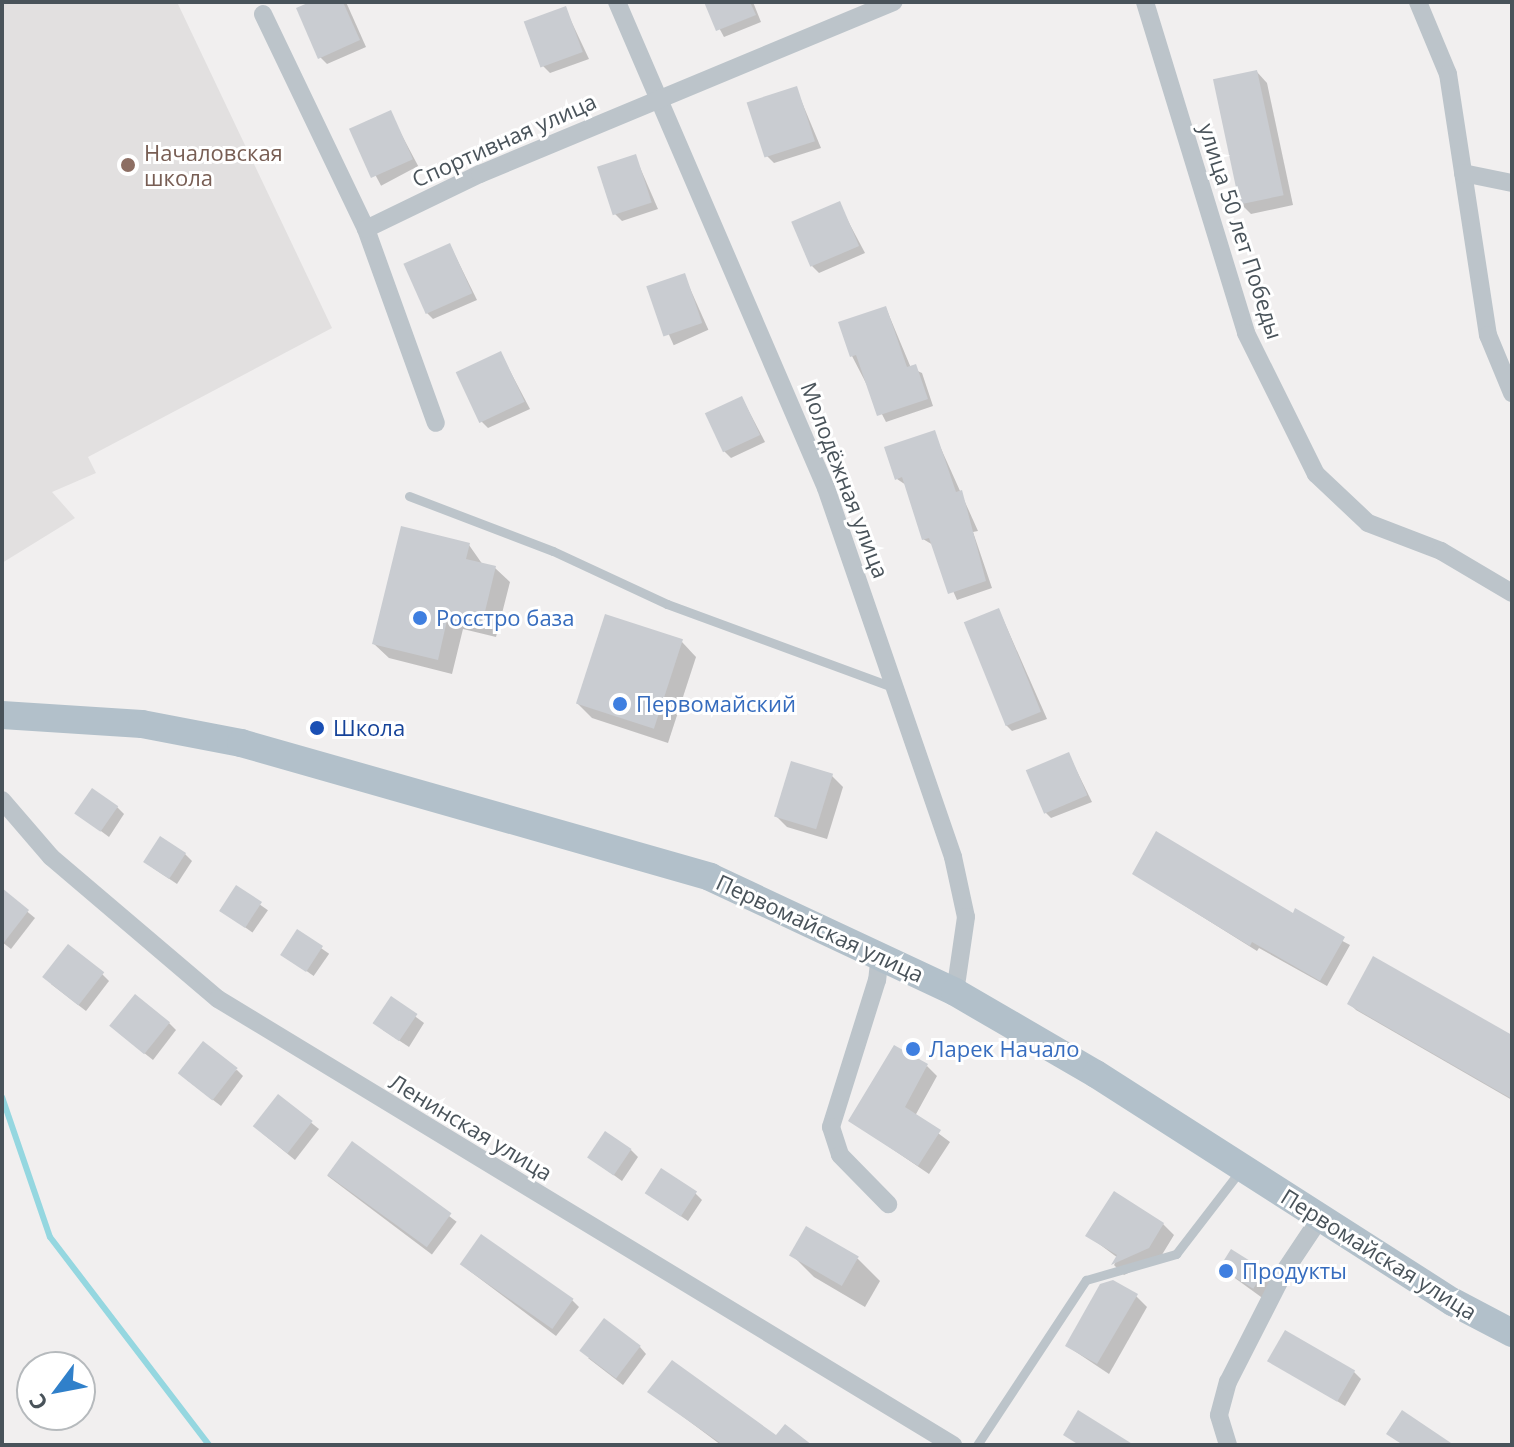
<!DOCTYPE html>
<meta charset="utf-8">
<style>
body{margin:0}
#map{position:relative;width:1514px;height:1447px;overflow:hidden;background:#f1efef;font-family:"Open Sans",sans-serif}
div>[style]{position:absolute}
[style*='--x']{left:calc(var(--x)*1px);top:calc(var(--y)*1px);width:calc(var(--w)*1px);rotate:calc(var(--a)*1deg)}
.education>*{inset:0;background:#e2e0e0}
.shadow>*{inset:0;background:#0003;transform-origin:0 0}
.stream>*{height:6px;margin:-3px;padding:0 3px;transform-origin:3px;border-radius:3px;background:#95d7e0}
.building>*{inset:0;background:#c9ccd1;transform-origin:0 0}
.lane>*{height:9px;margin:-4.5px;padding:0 4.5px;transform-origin:4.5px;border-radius:4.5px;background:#bcc4ca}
.street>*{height:18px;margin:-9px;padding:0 9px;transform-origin:9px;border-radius:9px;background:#bcc4ca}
.primary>*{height:28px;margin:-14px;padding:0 14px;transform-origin:14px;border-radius:14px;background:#b2c0ca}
.dots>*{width:22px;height:22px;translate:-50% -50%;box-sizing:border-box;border:4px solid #fff;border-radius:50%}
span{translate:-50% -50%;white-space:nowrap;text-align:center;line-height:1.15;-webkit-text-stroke:6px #fff;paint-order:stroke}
.street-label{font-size:22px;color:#49535a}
.education-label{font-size:22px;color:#785e54}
.left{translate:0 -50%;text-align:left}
.shop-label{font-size:22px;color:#366cbe}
.transit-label{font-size:22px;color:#164399}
.frame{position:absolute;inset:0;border:4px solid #49535a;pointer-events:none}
.north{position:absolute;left:16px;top:1351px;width:80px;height:80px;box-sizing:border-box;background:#fff;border:2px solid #b6babd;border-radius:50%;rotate:238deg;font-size:22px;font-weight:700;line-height:32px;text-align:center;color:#49535a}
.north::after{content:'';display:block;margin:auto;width:28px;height:36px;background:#3080ca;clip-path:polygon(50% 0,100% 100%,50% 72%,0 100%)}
</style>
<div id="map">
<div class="education">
<div style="clip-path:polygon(2px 2px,177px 2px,332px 328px,88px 457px,96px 473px,52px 492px,75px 518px,2px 563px)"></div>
</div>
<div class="shadow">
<div style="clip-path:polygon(315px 2px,346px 2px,366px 47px,327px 64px,320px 57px)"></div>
<div style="clip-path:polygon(705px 2px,753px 2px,761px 22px,724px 37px)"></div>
<div style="clip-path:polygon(565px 8px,589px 59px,550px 73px,543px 66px)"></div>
<div style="clip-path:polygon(1257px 72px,1267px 83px,1293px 205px,1251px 214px,1240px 203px)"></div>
<div style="clip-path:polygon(796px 88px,821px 148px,774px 163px,767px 156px)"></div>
<div style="left:390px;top:113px;width:60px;height:42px;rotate:62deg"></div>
<div style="clip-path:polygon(635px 156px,658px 209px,622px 221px,615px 214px)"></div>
<div style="clip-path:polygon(839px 204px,865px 253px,819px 273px,812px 266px)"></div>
<div style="clip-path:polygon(450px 245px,477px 300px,433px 319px,426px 312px)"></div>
<div style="left:684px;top:275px;width:60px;height:38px;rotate:66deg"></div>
<div style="clip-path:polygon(886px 308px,911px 368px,922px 373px,933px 406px,886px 422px,852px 356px)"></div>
<div style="clip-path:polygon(501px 354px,530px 409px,488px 428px,481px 421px)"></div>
<div style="clip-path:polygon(742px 398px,765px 442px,731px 458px,724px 451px)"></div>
<div style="clip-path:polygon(934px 433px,978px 531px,973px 532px,992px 588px,957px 600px,933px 545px,923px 539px,906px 485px,897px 479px)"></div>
<div style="clip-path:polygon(469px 545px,483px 565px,495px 568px,510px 582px,496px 637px,463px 629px,452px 674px,389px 658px,374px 644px)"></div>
<div style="clip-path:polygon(999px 610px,1047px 719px,1012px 731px,1005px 724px)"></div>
<div style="clip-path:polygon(682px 642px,696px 657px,668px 743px,592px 718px,577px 703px)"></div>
<div style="clip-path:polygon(1069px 755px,1092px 802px,1051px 818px,1044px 811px)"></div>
<div style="clip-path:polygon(832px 776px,843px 787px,827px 839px,787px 827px,776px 816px)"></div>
<div style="clip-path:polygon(117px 807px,124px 814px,109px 837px,78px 814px)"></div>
<div style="clip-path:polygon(185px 854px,192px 861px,177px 884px,153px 868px)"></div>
<div style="clip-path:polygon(1134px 874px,1294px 915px,1350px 945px,1327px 986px,1259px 948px,1257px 951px)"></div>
<div style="left:236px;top:888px;width:39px;height:27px;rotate:35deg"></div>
<div style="clip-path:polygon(2px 891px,35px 918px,11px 949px,2px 942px)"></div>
<div style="left:298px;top:932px;width:38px;height:27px;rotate:35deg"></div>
<div style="clip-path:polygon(102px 974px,109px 981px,86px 1011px,51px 984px)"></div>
<div style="clip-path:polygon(392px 999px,424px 1023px,409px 1047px,383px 1030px)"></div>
<div style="clip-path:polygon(1349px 1003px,1512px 1037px,1512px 1100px,1356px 1010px)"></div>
<div style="clip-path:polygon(169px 1023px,176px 1030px,153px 1060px,119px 1033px)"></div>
<div style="clip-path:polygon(927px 1066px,937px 1076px,915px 1116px,950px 1142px,929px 1174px,851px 1121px)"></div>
<div style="clip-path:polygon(237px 1070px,243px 1076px,221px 1106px,187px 1080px)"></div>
<div style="clip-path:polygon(278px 1096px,319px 1129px,295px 1160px,262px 1133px)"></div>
<div style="left:352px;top:1143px;width:131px;height:41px;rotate:37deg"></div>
<div style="clip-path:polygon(631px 1150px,638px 1157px,622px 1181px,590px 1158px)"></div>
<div style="clip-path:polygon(695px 1193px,702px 1200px,688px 1221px,655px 1199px)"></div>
<div style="clip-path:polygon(1163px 1224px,1174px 1235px,1160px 1258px,1124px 1275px,1114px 1265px,1118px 1258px,1087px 1235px)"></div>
<div style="clip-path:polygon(792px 1255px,858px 1259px,880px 1281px,865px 1307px,814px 1277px)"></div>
<div style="clip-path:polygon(1221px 1268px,1263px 1271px,1278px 1286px,1268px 1302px)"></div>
<div style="clip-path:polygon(467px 1269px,572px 1300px,579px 1307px,556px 1336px)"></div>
<div style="clip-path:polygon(1136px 1296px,1147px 1307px,1109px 1374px,1067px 1346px)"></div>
<div style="clip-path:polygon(640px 1347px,646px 1354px,623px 1385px,588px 1358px)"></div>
<div style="clip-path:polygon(1270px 1360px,1354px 1372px,1361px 1379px,1345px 1406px)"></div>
<div style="clip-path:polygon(650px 1392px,777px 1438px,809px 1445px,721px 1445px)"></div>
</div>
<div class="stream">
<div style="--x:2;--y:1097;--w:148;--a:71.1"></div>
<div style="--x:50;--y:1237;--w:262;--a:52.6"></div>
</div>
<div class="building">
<div style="clip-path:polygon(310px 2px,343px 2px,360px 40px,318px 59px,296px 8px)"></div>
<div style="clip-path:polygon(704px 2px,750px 2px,756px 15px,716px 31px)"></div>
<div style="left:566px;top:6px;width:49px;height:45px;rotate:70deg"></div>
<div style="left:1257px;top:70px;width:128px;height:45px;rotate:78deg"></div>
<div style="left:797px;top:86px;width:58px;height:53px;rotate:72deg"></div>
<div style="left:391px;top:110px;width:54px;height:46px;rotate:66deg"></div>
<div style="left:636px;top:154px;width:51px;height:41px;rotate:72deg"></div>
<div style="left:840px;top:201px;width:49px;height:53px;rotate:67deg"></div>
<div style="left:450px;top:243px;width:55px;height:51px;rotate:66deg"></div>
<div style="left:685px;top:273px;width:53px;height:41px;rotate:71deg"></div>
<div style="clip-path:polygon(886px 306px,907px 367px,916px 364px,928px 399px,877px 416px,856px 355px,850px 357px,838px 322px)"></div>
<div style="left:501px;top:351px;width:56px;height:50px;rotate:65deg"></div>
<div style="left:742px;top:396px;width:43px;height:41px;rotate:65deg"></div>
<div style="clip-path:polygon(935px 430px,956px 492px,962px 490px,986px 581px,948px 594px,929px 538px,922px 540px,902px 477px,895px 480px,884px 447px)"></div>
<div style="clip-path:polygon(401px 526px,470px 543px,466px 559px,496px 566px,482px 624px,448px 616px,438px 660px,372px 644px)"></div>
<div style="left:999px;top:608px;width:112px;height:38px;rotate:68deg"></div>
<div style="left:605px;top:614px;width:82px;height:94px;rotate:18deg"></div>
<div style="left:1069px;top:752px;width:47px;height:47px;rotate:67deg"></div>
<div style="left:791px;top:761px;width:44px;height:58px;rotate:17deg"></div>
<div style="left:92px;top:788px;width:32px;height:31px;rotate:35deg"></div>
<div style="clip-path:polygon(1156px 831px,1293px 913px,1295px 908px,1345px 937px,1320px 981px,1252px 942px,1250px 946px,1132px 874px)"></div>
<div style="left:160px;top:836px;width:31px;height:31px;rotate:33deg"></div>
<div style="left:236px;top:885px;width:31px;height:31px;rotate:33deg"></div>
<div style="clip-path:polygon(2px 888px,29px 910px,2px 945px)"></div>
<div style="left:297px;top:929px;width:31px;height:31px;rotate:33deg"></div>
<div style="left:68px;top:944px;width:46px;height:42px;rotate:38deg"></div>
<div style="clip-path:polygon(1373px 956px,1512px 1035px,1512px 1099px,1347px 1004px)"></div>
<div style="left:135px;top:994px;width:45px;height:41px;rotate:39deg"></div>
<div style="left:391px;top:996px;width:32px;height:33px;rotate:34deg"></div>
<div style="left:203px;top:1041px;width:44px;height:41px;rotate:38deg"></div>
<div style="clip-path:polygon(894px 1045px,928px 1064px,905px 1107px,941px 1130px,918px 1166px,848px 1121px)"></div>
<div style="left:278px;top:1094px;width:44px;height:41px;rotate:38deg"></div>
<div style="left:605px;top:1131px;width:32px;height:32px;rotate:34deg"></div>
<div style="left:352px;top:1141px;width:123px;height:42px;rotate:36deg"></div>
<div style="left:661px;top:1168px;width:43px;height:30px;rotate:33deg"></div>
<div style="clip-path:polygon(1114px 1191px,1164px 1223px,1149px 1248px,1111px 1265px,1117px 1255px,1085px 1236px)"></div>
<div style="left:806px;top:1226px;width:61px;height:34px;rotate:30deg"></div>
<div style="left:481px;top:1234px;width:113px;height:37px;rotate:35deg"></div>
<div style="left:1231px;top:1249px;width:40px;height:22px;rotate:32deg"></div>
<div style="clip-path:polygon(1113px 1280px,1138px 1294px,1097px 1364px,1065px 1346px,1100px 1284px)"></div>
<div style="left:604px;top:1318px;width:46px;height:41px;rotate:37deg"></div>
<div style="left:1285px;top:1330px;width:81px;height:36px;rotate:30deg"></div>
<div style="clip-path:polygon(672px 1360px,776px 1435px,785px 1424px,812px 1445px,723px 1445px,647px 1392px)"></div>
<div style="clip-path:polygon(1078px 1410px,1134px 1445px,1079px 1445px,1063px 1435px)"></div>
<div style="clip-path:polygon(1402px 1410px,1454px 1445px,1403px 1445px,1386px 1434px)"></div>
</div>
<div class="lane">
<div style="--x:409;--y:496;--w:154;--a:20.9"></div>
<div style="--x:553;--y:551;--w:126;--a:24.9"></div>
<div style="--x:667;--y:604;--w:241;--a:20.2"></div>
<div style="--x:977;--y:1445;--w:198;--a:-56.6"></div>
<div style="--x:1086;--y:1280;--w:94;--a:-16.1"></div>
<div style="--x:1176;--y:1254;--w:105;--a:-52.4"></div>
</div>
<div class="street">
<div style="--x:617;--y:2;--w:529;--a:66.73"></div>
<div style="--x:826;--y:488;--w:390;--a:71"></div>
<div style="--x:953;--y:857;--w:61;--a:77.8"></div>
<div style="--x:966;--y:917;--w:76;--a:98.3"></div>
<div style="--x:1145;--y:2;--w:346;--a:73"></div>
<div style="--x:1246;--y:333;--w:157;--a:63.6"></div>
<div style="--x:1316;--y:474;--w:71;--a:43.3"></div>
<div style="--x:1368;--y:523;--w:78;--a:21"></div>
<div style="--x:1441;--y:551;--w:82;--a:30.6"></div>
<div style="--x:1418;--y:2;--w:78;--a:67.4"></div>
<div style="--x:1448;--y:74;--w:264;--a:81.3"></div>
<div style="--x:1488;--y:335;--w:63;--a:67.5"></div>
<div style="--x:263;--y:14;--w:238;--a:64.4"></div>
<div style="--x:366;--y:229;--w:206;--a:70.2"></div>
<div style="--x:1463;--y:173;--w:50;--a:11.5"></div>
<div style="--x:366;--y:229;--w:127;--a:-25.8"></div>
<div style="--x:480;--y:174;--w:448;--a:-22.6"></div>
<div style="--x:2;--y:800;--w:75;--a:49.3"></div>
<div style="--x:51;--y:857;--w:219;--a:40.4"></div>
<div style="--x:218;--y:999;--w:860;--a:31.25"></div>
<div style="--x:880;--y:953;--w:27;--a:96"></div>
<div style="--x:877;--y:980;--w:154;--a:107.4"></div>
<div style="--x:831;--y:1127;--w:29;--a:72"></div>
<div style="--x:840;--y:1155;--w:69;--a:45.6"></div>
<div style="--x:1228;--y:1445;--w:31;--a:-107"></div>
<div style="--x:1219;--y:1415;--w:34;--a:-75"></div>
<div style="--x:1228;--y:1382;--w:123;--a:-63"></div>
<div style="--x:1284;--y:1272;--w:65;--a:-56.3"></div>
</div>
<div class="primary">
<div style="--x:2;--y:715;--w:140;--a:3.7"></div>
<div style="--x:142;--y:724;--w:101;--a:10.9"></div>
<div style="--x:241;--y:743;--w:488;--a:15.9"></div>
<div style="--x:710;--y:877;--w:271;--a:25.1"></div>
<div style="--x:955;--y:992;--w:163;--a:30.2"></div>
<div style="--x:1096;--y:1074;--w:424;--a:32.6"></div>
<div style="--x:1453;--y:1302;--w:67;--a:27.7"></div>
</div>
<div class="dots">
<div style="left:128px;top:165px;background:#8d6e63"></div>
<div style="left:420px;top:618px;background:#3f7fe0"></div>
<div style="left:620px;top:704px;background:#3f7fe0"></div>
<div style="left:317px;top:728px;background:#1a4fb4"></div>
<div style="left:913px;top:1049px;background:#3f7fe0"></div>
<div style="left:1226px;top:1271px;background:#3f7fe0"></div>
</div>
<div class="street-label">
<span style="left:504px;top:140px;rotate:-24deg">Спортивная улица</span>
<span style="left:1241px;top:231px;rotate:72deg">улица 50 лет Победы</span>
<span style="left:845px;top:480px;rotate:69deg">Молодёжная улица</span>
<span style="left:820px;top:928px;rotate:25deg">Первомайская улица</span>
<span style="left:471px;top:1127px;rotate:31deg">Ленинская улица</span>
<span style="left:1379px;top:1254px;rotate:32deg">Первомайская улица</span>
</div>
<div class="education-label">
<span class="left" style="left:144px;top:165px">Началовская<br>школа</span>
</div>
<div class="shop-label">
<span class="left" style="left:436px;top:618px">Росстро база</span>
<span class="left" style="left:636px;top:704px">Первомайский</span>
<span class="left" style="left:929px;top:1049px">Ларек Начало</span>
<span class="left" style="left:1242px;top:1271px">Продукты</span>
</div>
<div class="transit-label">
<span class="left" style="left:333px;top:728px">Школа</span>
</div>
<div class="frame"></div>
<div class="north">С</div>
</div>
